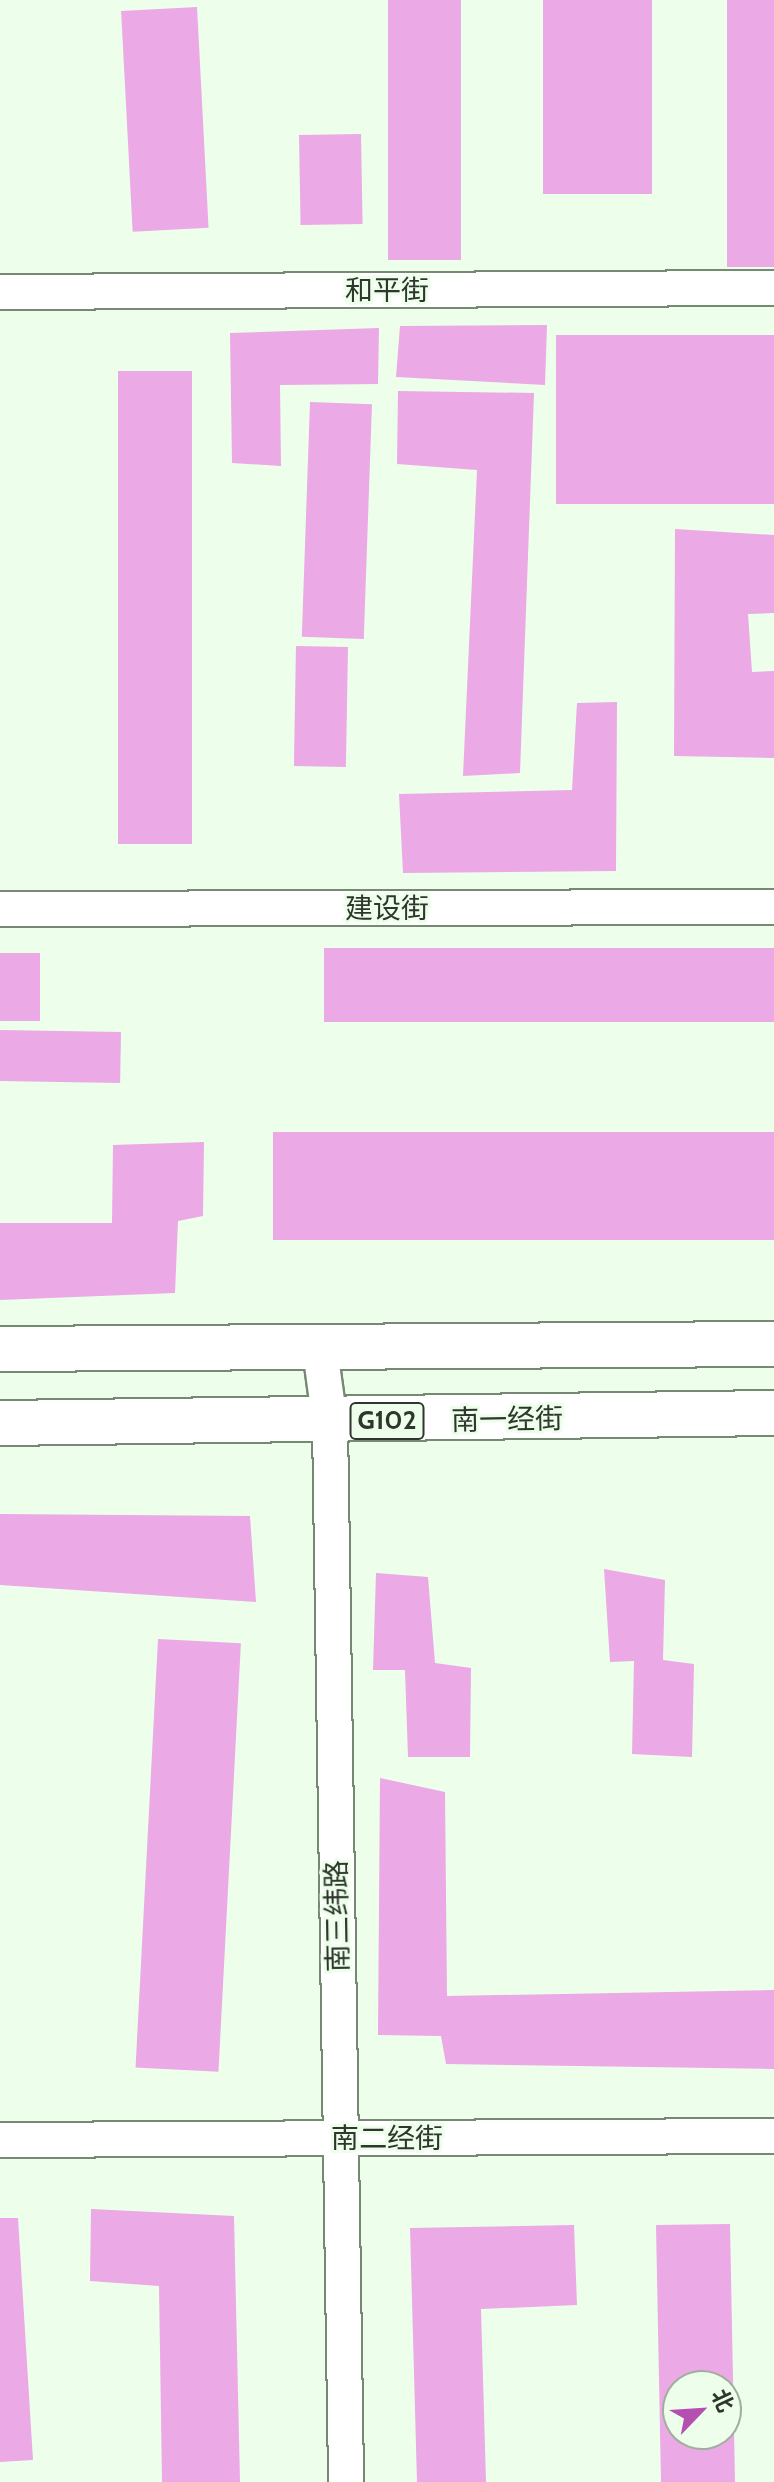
<!DOCTYPE html>
<meta charset="utf-8">
<style>
body{margin:0}
#map{position:relative;width:774px;height:2482px;overflow:hidden;background:#edfeeb;font-family:Cabin,"Noto Sans SC",sans-serif}
div>[style]{position:absolute}
[style*='--x']{left:calc(var(--x)*1px);top:calc(var(--y)*1px);width:calc(var(--w)*1px);rotate:calc(var(--a)*1deg)}
.building>*{inset:0;background:#eba9e6;transform-origin:0 0}
.roads{filter:drop-shadow(2px 0 #768973) drop-shadow(-2px 0 #768973) drop-shadow(0 2px #768973) drop-shadow(0 -2px #768973)}
.minor>*{height:34px;margin:-17px;padding:0 17px;transform-origin:17px;border-radius:17px;background:#fff}
.trunk>*{height:44px;margin:-22px;padding:0 22px;transform-origin:22px;border-radius:22px;background:#fff}
span{translate:-50% -50%;white-space:nowrap;text-align:center;line-height:1.15;-webkit-text-stroke:6px #edfeeb;paint-order:stroke}
.shield-label span{padding:2px 6px;background:#edfeeb;border:2px solid;border-radius:6px;-webkit-text-stroke-width:0}
.shield-label{font-size:26px;color:#2e362d;font-weight:700}
.street-label{font-size:28px;color:#2e362d}
.north{position:absolute;left:662px;top:2370px;width:80px;height:80px;box-sizing:border-box;background:#edfeeb;border:2px solid #a1ae9f;border-radius:50%;rotate:65deg;font-size:22px;font-weight:700;line-height:32px;text-align:center;color:#2e362d}
.north::after{content:'';display:block;margin:auto;width:28px;height:36px;background:#b64fb2;clip-path:polygon(50% 0,100% 100%,50% 72%,0 100%)}
</style>
<div id="map">
<div class="building">
<div style="left:388px;top:0;width:73px;height:260px"></div>
<div style="left:543px;top:0;width:109px;height:194px"></div>
<div style="left:727px;top:0;width:47px;height:267px"></div>
<div style="left:197px;top:7px;width:221px;height:76px;rotate:87deg"></div>
<div style="left:361px;top:134px;width:90px;height:62px;rotate:89deg"></div>
<div style="clip-path:polygon(547px 325px,545px 385px,396px 377px,400px 326px)"></div>
<div style="clip-path:polygon(379px 328px,378px 384px,280px 385px,281px 466px,232px 463px,230px 333px)"></div>
<div style="left:556px;top:335px;width:218px;height:169px"></div>
<div style="left:192px;top:371px;width:473px;height:74px;rotate:90deg"></div>
<div style="clip-path:polygon(398px 391px,534px 393px,520px 773px,463px 776px,477px 470px,397px 464px)"></div>
<div style="left:310px;top:402px;width:62px;height:235px;rotate:2deg"></div>
<div style="clip-path:polygon(675px 529px,774px 535px,774px 613px,748px 614px,752px 672px,774px 671px,774px 758px,674px 756px)"></div>
<div style="left:296px;top:646px;width:52px;height:120px;rotate:1deg"></div>
<div style="clip-path:polygon(617px 702px,616px 871px,403px 873px,399px 794px,572px 790px,577px 703px)"></div>
<div style="left:324px;top:948px;width:450px;height:74px"></div>
<div style="left:0;top:953px;width:40px;height:68px"></div>
<div style="left:121px;top:1032px;width:51px;height:121px;rotate:91deg"></div>
<div style="left:774px;top:1132px;width:108px;height:501px;rotate:90deg"></div>
<div style="clip-path:polygon(204px 1142px,203px 1216px,178px 1221px,175px 1293px,0 1300px,0 1223px,112px 1223px,113px 1145px)"></div>
<div style="clip-path:polygon(0 1514px,250px 1516px,256px 1602px,0 1585px)"></div>
<div style="clip-path:polygon(604px 1569px,665px 1580px,663px 1660px,694px 1664px,692px 1757px,632px 1754px,634px 1661px,610px 1662px)"></div>
<div style="clip-path:polygon(376px 1573px,428px 1577px,435px 1663px,471px 1668px,470px 1757px,408px 1757px,405px 1670px,373px 1670px)"></div>
<div style="left:158px;top:1639px;width:83px;height:429px;rotate:3deg"></div>
<div style="clip-path:polygon(380px 1778px,445px 1792px,447px 1996px,774px 1990px,774px 2069px,446px 2064px,441px 2036px,378px 2035px)"></div>
<div style="clip-path:polygon(91px 2209px,234px 2216px,240px 2482px,162px 2482px,159px 2286px,90px 2281px)"></div>
<div style="clip-path:polygon(0 2218px,18px 2218px,33px 2460px,0 2462px)"></div>
<div style="clip-path:polygon(evenodd,730px 2224px,735px 2482px,661px 2482px,656px 2225px,730px 2224px,678px 2386px,726px 2386px,726px 2434px,678px 2434px,678px 2386px)"></div>
<div style="clip-path:polygon(574px 2225px,577px 2305px,481px 2309px,486px 2482px,417px 2482px,410px 2228px)"></div>
</div>
<div class="roads">
<div class="minor">
<div style="--x:0;--y:292;--w:774;--a:-0.3"></div>
<div style="--x:0;--y:909;--w:774;--a:-0.15"></div>
<div style="--x:320;--y:1350;--w:74;--a:82.2"></div>
<div style="--x:330;--y:1423;--w:1059;--a:89.13"></div>
<div style="--x:0;--y:2140;--w:774;--a:-0.3"></div>
</div>
<div class="trunk">
<div style="--x:0;--y:1349;--w:774;--a:-0.37"></div>
<div style="--x:0;--y:1423;--w:774;--a:-0.74"></div>
</div>
</div>
<div class="shield-label">
<span style="left:387px;top:1421px">G102</span>
</div>
<div class="street-label">
<span style="left:387px;top:290px">和平街</span>
<span style="left:387px;top:908px">建设街</span>
<span style="left:507px;top:1419px;rotate:-1deg">南一经街</span>
<span style="left:337px;top:1916px;rotate:-91deg">南三纬路</span>
<span style="left:387px;top:2138px">南二经街</span>
</div>
<div class="north">北</div>
</div>
